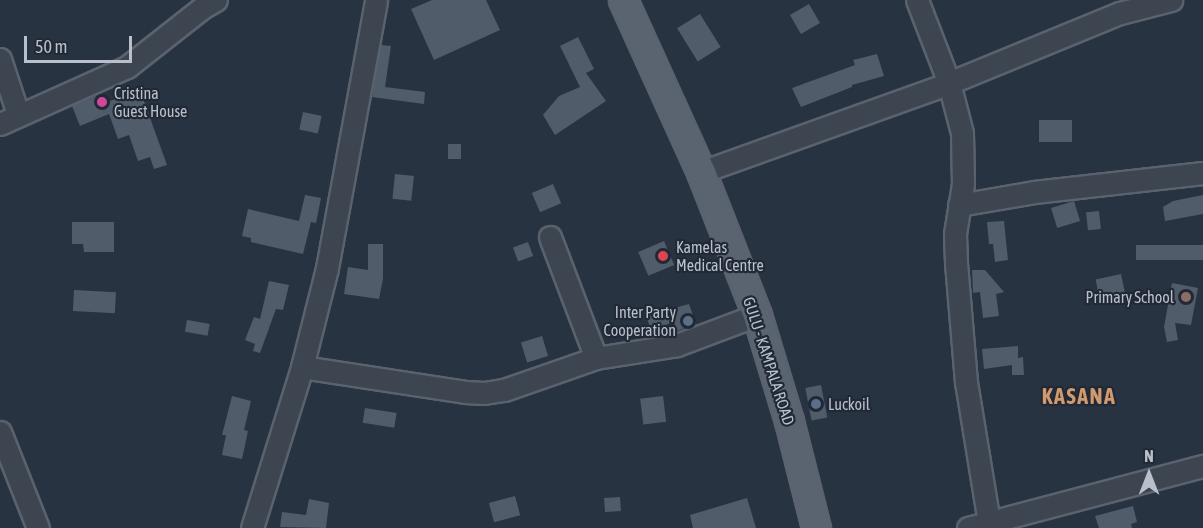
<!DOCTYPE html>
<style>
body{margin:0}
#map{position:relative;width:1203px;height:528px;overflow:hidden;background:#283341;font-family:"Asap Condensed",sans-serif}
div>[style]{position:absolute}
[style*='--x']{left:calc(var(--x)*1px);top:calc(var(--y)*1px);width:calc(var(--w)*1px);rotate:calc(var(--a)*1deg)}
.building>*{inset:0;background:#515c6b;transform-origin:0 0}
.roads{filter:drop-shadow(2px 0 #5a626e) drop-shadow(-2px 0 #5a626e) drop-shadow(0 2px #5a626e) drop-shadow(0 -2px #5a626e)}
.minor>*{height:21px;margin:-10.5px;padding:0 10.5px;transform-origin:10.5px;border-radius:10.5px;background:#3c4550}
.major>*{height:27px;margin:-13.5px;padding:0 13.5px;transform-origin:13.5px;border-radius:13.5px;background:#5a6470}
.dots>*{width:16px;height:16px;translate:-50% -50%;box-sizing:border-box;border:3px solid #212936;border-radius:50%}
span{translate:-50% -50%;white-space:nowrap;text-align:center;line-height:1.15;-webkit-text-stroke:4.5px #212936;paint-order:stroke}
.poi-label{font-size:16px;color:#b9c0cb}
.left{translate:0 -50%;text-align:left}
.right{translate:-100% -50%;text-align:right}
.street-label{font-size:16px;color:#b9c0cb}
.district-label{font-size:22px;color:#d0996e;font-weight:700;letter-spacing:1.5px}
.north{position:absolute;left:1119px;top:444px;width:60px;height:60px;-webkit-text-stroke:4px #212936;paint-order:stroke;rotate:0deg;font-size:16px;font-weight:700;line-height:24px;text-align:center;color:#b9c0cb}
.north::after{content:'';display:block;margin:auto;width:21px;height:27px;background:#b9c0cb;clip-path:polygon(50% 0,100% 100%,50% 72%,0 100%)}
.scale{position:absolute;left:24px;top:36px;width:108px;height:27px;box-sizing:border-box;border:3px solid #b9c0cb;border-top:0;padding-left:8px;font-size:18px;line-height:21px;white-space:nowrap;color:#b9c0cb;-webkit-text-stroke:4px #212936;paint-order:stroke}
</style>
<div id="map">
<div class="building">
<div style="clip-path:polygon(432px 0,486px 0,500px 30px,434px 60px,411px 9px)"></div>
<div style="left:809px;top:4px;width:22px;height:22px;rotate:60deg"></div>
<div style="left:700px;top:14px;width:39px;height:27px;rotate:58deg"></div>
<div style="clip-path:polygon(578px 37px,594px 69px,586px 73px,606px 101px,555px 135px,543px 115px,559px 96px,580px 87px,560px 46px)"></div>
<div style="clip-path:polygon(381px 45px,391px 46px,385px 87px,425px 92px,424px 104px,372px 97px)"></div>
<div style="clip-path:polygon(877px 54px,884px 76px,852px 85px,852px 87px,801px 107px,792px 88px,855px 65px,853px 60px)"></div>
<div style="clip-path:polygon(140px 90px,167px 165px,154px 169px,150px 157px,138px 161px,129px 135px,118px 139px,109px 114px,80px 126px,72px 106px,96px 96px,99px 105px)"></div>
<div style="left:303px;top:112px;width:19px;height:18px;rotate:12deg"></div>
<div style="left:1072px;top:120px;width:22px;height:33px;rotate:90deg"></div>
<div style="left:448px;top:144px;width:13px;height:15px"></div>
<div style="left:395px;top:174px;width:19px;height:25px;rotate:6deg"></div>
<div style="left:553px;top:184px;width:21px;height:23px;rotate:67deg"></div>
<div style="clip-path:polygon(305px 195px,321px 198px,316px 223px,311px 222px,303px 254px,251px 242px,251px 238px,242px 236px,248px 209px,299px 221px)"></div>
<div style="clip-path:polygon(1203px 195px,1203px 214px,1165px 221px,1163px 207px,1173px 201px)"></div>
<div style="left:1074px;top:201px;width:21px;height:24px;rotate:73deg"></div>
<div style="left:1099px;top:211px;width:18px;height:13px;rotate:84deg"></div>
<div style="clip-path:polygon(1004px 221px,1008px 260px,995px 262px,993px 244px,989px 244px,987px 222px)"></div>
<div style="clip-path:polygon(72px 222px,114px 222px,114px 252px,84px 252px,83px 244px,72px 244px)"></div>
<div style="left:664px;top:241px;width:26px;height:28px;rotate:67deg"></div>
<div style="left:528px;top:242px;width:15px;height:16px;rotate:70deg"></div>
<div style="clip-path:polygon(368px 244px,383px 244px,383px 279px,379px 299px,344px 294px,348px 267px,368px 270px)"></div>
<div style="left:1203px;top:245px;width:15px;height:67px;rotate:90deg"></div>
<div style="clip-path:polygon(972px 270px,985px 270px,1004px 292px,996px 294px,999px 316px,983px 318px,980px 292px,973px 293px)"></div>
<div style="left:1121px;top:274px;width:19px;height:26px;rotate:78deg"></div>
<div style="clip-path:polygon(269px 281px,289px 285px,283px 310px,276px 309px,260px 353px,253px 351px,255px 344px,245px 340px,254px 317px,260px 319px)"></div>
<div style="clip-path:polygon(1172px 283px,1198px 288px,1191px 325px,1175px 323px,1178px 340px,1167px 342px,1164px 327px)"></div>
<div style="left:74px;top:290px;width:42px;height:21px;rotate:3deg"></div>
<div style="clip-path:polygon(689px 304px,696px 324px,677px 331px,674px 322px,651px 330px,646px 316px)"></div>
<div style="left:187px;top:320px;width:23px;height:12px;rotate:10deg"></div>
<div style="left:542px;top:336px;width:21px;height:22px;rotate:73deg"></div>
<div style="clip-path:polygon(1018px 346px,1018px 358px,1023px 357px,1024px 375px,1012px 375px,1012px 365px,984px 369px,982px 349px)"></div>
<div style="left:821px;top:385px;width:33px;height:16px;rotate:79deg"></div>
<div style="clip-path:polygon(232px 396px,251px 401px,244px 430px,248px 431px,242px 459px,222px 455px,226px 435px,222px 435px)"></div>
<div style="left:663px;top:396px;width:26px;height:23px;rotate:83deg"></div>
<div style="left:365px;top:408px;width:32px;height:15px;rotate:9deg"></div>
<div style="left:515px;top:496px;width:20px;height:27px;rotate:75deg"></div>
<div style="left:620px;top:497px;width:14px;height:16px;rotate:86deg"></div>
<div style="clip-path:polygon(747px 498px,756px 528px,693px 528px,690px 515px)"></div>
<div style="clip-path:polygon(309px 499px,329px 503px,326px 528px,280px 527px,282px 512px,306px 515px)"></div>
<div style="clip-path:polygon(1133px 506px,1137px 522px,1131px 524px,1132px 528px,1099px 528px,1095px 516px)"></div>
</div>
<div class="roads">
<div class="minor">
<div style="--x:917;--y:0;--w:89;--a:68.9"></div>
<div style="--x:949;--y:83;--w:52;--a:75.4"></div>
<div style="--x:962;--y:133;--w:51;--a:88.9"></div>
<div style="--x:963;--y:184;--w:51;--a:99.1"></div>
<div style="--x:955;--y:234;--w:29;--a:88"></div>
<div style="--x:956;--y:263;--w:119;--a:85.2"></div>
<div style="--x:966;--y:382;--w:142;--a:80.7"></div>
<div style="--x:0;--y:59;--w:58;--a:71.9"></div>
<div style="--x:0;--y:124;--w:139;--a:-24.2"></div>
<div style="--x:127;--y:67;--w:95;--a:-38.2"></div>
<div style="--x:202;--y:8;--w:16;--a:-30"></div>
<div style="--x:701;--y:172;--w:263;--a:-19.7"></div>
<div style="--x:949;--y:83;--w:185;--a:-22.3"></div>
<div style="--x:1120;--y:13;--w:53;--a:-14.3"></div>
<div style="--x:959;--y:205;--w:76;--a:-9.8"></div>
<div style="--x:1034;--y:192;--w:170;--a:-6.4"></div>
<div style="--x:550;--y:237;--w:129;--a:69.2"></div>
<div style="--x:302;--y:367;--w:165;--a:8.7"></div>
<div style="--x:465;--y:392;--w:19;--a:3"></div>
<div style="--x:484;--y:393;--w:20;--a:-9"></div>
<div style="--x:504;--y:390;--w:97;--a:-19.2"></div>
<div style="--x:596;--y:358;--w:82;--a:-9.1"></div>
<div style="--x:677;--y:345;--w:85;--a:-20.6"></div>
<div style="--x:0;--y:432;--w:103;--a:68.4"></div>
<div style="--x:252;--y:528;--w:169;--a:-72.7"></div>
<div style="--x:302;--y:367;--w:102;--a:-75.8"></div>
<div style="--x:327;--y:268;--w:272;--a:-79.6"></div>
<div style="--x:968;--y:528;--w:243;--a:-14.8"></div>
</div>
<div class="major">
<div style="--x:623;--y:0;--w:189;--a:65.6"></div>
<div style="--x:701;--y:172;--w:154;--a:68.6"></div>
<div style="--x:757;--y:315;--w:111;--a:73.2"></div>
<div style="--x:789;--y:421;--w:110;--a:75.8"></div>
</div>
</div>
<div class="dots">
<div style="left:102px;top:102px;background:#d1479c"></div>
<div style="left:663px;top:256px;background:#e0444e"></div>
<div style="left:1186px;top:297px;background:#8d6e63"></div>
<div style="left:688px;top:321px;background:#5c6f8a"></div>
<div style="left:816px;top:404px;background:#5c6f8a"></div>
</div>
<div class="poi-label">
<span class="left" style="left:114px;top:102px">Cristina<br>Guest House</span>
<span class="left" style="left:676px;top:256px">Kamelas<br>Medical Centre</span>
<span class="right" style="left:1174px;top:297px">Primary School</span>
<span class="right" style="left:676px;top:321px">Inter Party<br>Cooperation</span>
<span class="left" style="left:828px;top:404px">Luckoil</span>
</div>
<div class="street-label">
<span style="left:769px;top:361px;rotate:72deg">GULU - KAMPALA ROAD</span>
</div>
<div class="district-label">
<span style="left:1079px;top:397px">KASANA</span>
</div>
<div class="north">N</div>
<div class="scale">50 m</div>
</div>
